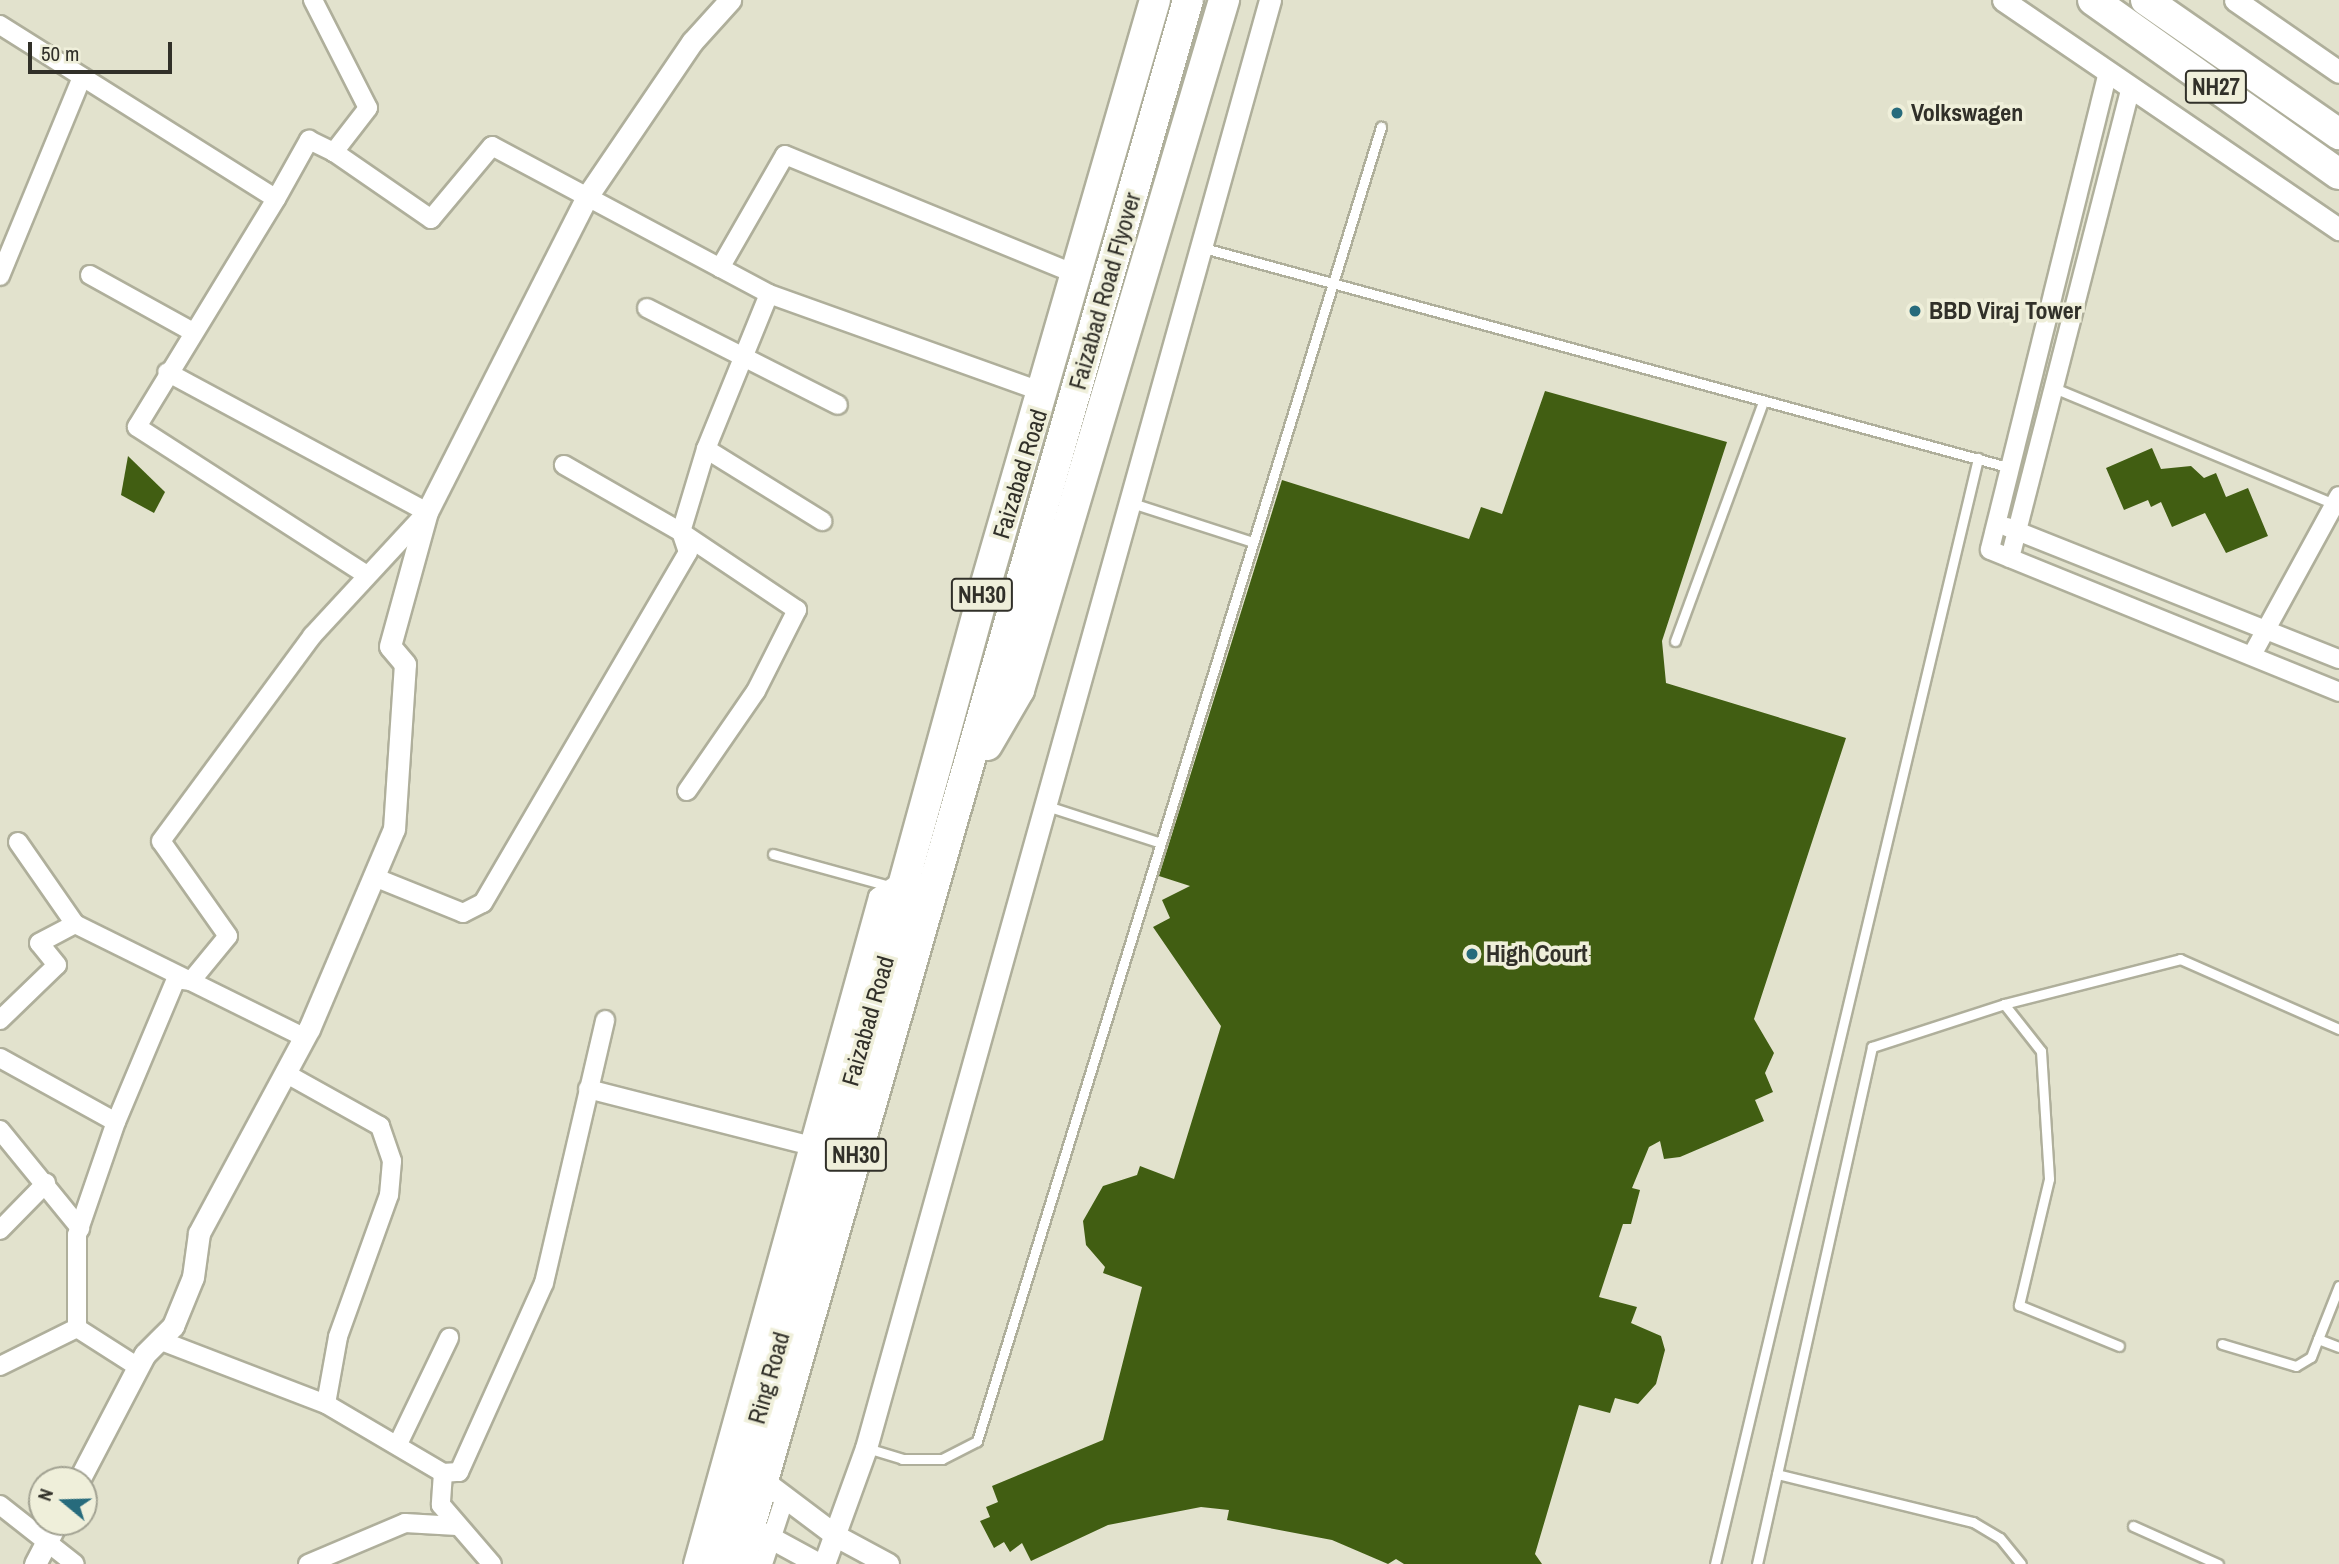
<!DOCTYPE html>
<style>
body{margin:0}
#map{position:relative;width:2339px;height:1564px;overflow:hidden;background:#e2e2cd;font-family:"Archivo Narrow",sans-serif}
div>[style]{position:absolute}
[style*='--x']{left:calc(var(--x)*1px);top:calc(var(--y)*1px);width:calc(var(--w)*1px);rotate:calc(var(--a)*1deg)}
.building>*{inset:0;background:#415e12}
.roads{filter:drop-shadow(2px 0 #afaf9b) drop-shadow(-2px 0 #afaf9b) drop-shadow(0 2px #afaf9b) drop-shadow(0 -2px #afaf9b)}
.service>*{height:9px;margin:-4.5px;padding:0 4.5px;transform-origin:4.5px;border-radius:4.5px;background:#fff}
.minor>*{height:18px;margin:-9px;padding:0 9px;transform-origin:9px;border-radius:9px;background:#fff}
.tertiary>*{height:21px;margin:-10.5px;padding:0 10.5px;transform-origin:10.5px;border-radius:10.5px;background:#fff}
.trunk>*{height:30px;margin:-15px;padding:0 15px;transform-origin:15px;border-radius:15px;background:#fff}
.dots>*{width:19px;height:19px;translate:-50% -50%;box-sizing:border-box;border:4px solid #efefda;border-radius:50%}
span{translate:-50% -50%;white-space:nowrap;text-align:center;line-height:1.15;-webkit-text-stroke:7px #efefda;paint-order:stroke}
.shield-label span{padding:2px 5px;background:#efefda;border:2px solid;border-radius:5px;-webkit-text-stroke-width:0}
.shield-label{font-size:23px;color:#313029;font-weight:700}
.poi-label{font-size:24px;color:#313029;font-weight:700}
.left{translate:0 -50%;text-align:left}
.street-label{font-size:24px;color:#313029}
.north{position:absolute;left:28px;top:1466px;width:70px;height:70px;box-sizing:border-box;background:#efefda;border:2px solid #a3a393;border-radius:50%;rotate:289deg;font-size:19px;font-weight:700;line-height:28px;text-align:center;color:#313029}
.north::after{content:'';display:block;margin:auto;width:24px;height:32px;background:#276b7c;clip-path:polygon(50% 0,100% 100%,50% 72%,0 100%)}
.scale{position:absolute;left:28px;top:42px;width:144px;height:32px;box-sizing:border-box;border:4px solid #313029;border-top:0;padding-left:9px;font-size:21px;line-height:24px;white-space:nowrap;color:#313029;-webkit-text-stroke:5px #efefda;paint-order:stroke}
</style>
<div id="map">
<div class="building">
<div style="clip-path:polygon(1545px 391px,1727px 442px,1662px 641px,1666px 683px,1846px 738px,1754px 1019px,1774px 1053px,1765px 1073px,1773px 1092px,1755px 1100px,1764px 1121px,1680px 1157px,1664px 1159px,1660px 1141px,1649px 1147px,1632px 1188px,1640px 1190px,1631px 1224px,1623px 1224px,1599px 1297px,1637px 1307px,1631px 1323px,1661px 1336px,1665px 1350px,1656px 1384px,1638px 1404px,1615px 1398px,1610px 1413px,1579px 1405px,1535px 1554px,1542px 1564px,1404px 1564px,1396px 1559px,1388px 1564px,1332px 1540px,1227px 1520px,1229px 1510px,1201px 1507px,1108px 1525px,1031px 1561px,1022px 1543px,1010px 1552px,1004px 1542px,994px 1548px,980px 1521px,990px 1517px,986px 1507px,998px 1502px,992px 1486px,1103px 1440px,1142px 1287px,1103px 1273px,1105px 1267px,1086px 1245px,1083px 1221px,1103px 1186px,1137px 1175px,1140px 1166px,1174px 1179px,1221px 1026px,1153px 927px,1170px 918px,1162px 900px,1190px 886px,1159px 876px,1282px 480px,1469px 539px,1481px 507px,1502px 514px)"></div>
<div style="clip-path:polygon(2152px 448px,2161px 469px,2191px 466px,2204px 478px,2216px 473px,2226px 497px,2248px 488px,2268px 536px,2226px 553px,2205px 513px,2172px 527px,2161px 502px,2151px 507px,2148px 500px,2124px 510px,2106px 468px)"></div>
<div style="clip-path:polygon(128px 456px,165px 492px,154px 513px,121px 495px)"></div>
</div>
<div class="roads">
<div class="service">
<div style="--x:1200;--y:247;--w:841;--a:15.24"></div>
<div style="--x:2054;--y:388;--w:303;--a:22.5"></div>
<div style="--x:1132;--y:503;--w:124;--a:17.9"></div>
<div style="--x:1675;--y:641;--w:255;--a:-69.8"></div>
<div style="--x:1047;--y:806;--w:117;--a:18"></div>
<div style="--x:773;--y:854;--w:124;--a:15.4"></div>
<div style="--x:2004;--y:1004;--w:60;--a:51.8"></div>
<div style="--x:2041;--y:1051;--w:128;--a:86.4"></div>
<div style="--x:2049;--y:1179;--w:130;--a:103.4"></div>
<div style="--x:2019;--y:1305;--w:108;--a:22.3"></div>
<div style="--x:2318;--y:1339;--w:57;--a:-68.4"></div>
<div style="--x:2222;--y:1344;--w:77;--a:16.6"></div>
<div style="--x:2296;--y:1366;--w:17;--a:-31"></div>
<div style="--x:2311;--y:1357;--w:19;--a:-69"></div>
<div style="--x:2318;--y:1339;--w:22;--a:21"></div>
<div style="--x:867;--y:1448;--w:37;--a:17"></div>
<div style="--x:902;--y:1459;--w:40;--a:0"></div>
<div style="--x:942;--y:1459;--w:39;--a:-27"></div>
<div style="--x:977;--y:1441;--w:1375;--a:-72.91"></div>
<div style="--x:1777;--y:1474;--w:202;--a:13.8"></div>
<div style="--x:1973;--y:1522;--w:31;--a:31"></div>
<div style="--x:2000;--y:1538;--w:33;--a:51"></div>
<div style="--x:2133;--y:1526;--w:93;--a:24.1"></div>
<div style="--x:1715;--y:1564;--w:1137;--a:-76.62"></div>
<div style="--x:1757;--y:1564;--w:530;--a:-77.46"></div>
<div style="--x:1872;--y:1047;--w:139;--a:-18"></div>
<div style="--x:2004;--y:1004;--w:182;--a:-14.3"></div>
<div style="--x:2180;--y:959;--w:174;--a:23.8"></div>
</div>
<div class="minor">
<div style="--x:313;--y:0;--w:121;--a:63"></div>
<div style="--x:368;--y:108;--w:56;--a:127.7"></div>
<div style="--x:334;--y:152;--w:118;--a:34.6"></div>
<div style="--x:431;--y:219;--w:95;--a:-50.1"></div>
<div style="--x:492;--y:146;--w:314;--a:28.1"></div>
<div style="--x:769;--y:294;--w:293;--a:19.7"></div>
<div style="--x:0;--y:25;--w:326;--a:32.2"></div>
<div style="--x:276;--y:199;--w:68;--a:-60.8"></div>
<div style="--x:309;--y:140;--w:28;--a:26"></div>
<div style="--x:2108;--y:72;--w:492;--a:103.9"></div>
<div style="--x:1990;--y:550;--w:377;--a:22.1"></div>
<div style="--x:276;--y:199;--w:267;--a:121.4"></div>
<div style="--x:137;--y:427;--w:271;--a:32.8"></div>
<div style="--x:720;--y:268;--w:130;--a:-60.1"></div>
<div style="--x:785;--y:155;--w:317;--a:22.3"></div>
<div style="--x:90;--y:275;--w:118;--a:29"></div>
<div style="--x:0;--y:276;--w:215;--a:-67.6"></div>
<div style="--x:647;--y:308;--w:214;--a:26.9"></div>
<div style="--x:706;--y:449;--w:137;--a:31.8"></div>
<div style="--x:2007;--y:527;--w:357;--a:21.7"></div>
<div style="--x:2010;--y:558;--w:485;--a:-75.6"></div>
<div style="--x:2252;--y:655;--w:181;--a:-61.3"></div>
<div style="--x:687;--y:791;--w:121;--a:-55.4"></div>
<div style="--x:756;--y:691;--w:91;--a:-63.2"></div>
<div style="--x:797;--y:610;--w:140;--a:-146.1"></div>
<div style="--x:681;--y:532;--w:87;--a:-73.2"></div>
<div style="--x:706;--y:449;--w:167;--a:-67.9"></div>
<div style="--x:18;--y:842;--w:100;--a:55.2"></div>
<div style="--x:374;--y:877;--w:96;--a:22"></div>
<div style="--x:463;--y:913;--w:22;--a:-27"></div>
<div style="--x:483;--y:903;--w:406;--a:-59.7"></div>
<div style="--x:688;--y:552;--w:21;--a:-109"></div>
<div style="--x:681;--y:532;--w:135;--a:-150.2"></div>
<div style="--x:0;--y:1020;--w:79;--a:-44"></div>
<div style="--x:57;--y:965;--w:28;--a:-129"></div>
<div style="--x:39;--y:943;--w:41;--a:-27.8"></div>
<div style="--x:75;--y:924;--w:255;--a:26.3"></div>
<div style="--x:0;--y:1058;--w:132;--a:28.9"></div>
<div style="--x:285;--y:1073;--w:109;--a:29.2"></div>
<div style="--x:380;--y:1126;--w:37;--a:71"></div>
<div style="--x:392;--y:1161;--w:34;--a:95"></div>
<div style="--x:389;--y:1195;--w:151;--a:109.8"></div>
<div style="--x:338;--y:1337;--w:68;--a:100.2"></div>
<div style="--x:588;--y:1089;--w:238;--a:14.3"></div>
<div style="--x:0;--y:1130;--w:127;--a:50.8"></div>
<div style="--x:0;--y:1230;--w:66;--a:-45.6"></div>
<div style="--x:77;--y:1328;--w:93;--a:-90"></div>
<div style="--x:77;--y:1235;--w:120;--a:-71"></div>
<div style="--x:116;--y:1122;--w:155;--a:-67.2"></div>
<div style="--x:176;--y:979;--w:15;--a:8"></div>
<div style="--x:191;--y:981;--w:58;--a:-50.6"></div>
<div style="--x:228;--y:936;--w:116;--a:-125.2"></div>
<div style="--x:161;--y:841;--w:255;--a:-53.6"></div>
<div style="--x:312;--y:636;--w:169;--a:-47.2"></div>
<div style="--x:427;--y:512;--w:295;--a:-151.7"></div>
<div style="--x:159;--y:1340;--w:179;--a:21"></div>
<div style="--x:326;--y:1404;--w:136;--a:30.5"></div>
<div style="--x:443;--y:1473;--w:16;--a:-4"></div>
<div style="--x:459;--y:1472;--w:207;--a:-65.8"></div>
<div style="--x:544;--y:1283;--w:270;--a:-76.9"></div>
<div style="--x:0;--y:1366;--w:86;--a:-26.3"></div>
<div style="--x:77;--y:1328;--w:72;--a:32.6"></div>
<div style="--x:398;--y:1444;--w:118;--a:-64.3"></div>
<div style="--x:443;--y:1473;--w:32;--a:94"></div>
<div style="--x:441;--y:1505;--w:78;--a:49.2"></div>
<div style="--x:0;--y:1505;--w:95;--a:38.2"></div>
<div style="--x:308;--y:1564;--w:105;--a:-22.9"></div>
<div style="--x:405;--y:1523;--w:52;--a:3.3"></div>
<div style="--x:693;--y:1564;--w:692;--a:-74.5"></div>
<div style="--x:878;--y:897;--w:32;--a:-34"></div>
<div style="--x:763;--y:1564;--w:71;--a:-71.8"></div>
</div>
<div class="tertiary">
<div style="--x:2003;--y:0;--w:407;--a:34.3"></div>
<div style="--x:2235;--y:0;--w:126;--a:34.7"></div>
<div style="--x:79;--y:1480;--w:142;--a:-62.4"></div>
<div style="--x:145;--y:1354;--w:40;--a:-45"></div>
<div style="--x:173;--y:1326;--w:53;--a:-67.8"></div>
<div style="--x:193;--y:1277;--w:44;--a:-82.2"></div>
<div style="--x:199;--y:1233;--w:232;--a:-61.7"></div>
<div style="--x:309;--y:1029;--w:217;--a:-67"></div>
<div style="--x:394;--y:829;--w:165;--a:-86.2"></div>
<div style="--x:405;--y:664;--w:23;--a:-130"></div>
<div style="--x:390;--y:646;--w:139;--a:-74.6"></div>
<div style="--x:427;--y:512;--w:352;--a:-63.1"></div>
<div style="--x:586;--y:198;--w:189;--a:-55.8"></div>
<div style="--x:692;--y:42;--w:57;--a:-47.9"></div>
<div style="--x:762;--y:1480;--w:95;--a:36.9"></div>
<div style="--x:838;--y:1537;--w:57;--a:28.4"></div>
<div style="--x:749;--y:1526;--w:80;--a:28.5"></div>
<div style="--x:35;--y:1564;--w:47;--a:-62.4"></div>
<div style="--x:824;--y:1564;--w:123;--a:-70.1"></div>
<div style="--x:866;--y:1448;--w:1503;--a:-74.41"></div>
</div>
<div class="trunk">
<div style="--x:2093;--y:0;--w:301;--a:35.3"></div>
<div style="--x:2146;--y:0;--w:235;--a:34.8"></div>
<div style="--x:987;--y:745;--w:64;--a:-59.8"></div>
<div style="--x:1019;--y:690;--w:720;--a:-73.45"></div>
<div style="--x:717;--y:1564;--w:1006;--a:-74.66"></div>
<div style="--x:983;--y:594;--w:618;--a:-73.85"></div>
<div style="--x:739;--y:1564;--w:1627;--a:-73.98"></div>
</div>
</div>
<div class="dots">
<div style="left:1897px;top:113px;background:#276b7c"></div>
<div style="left:1915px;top:311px;background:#276b7c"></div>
<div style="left:1472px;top:954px;background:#276b7c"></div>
</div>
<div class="shield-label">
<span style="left:2216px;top:87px">NH27</span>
<span style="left:982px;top:595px">NH30</span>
<span style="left:856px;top:1155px">NH30</span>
</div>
<div class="poi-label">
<span class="left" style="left:1911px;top:113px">Volkswagen</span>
<span class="left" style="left:1929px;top:311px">BBD Viraj Tower</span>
<span class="left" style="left:1486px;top:954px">High Court</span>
</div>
<div class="street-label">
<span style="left:1105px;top:291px;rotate:-74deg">Faizabad Road Flyover</span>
<span style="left:1020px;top:474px;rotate:-73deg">Faizabad Road</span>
<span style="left:868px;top:1021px;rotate:-74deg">Faizabad Road</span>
<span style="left:769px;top:1378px;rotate:-74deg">Ring Road</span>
</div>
<div class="north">N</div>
<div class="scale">50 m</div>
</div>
